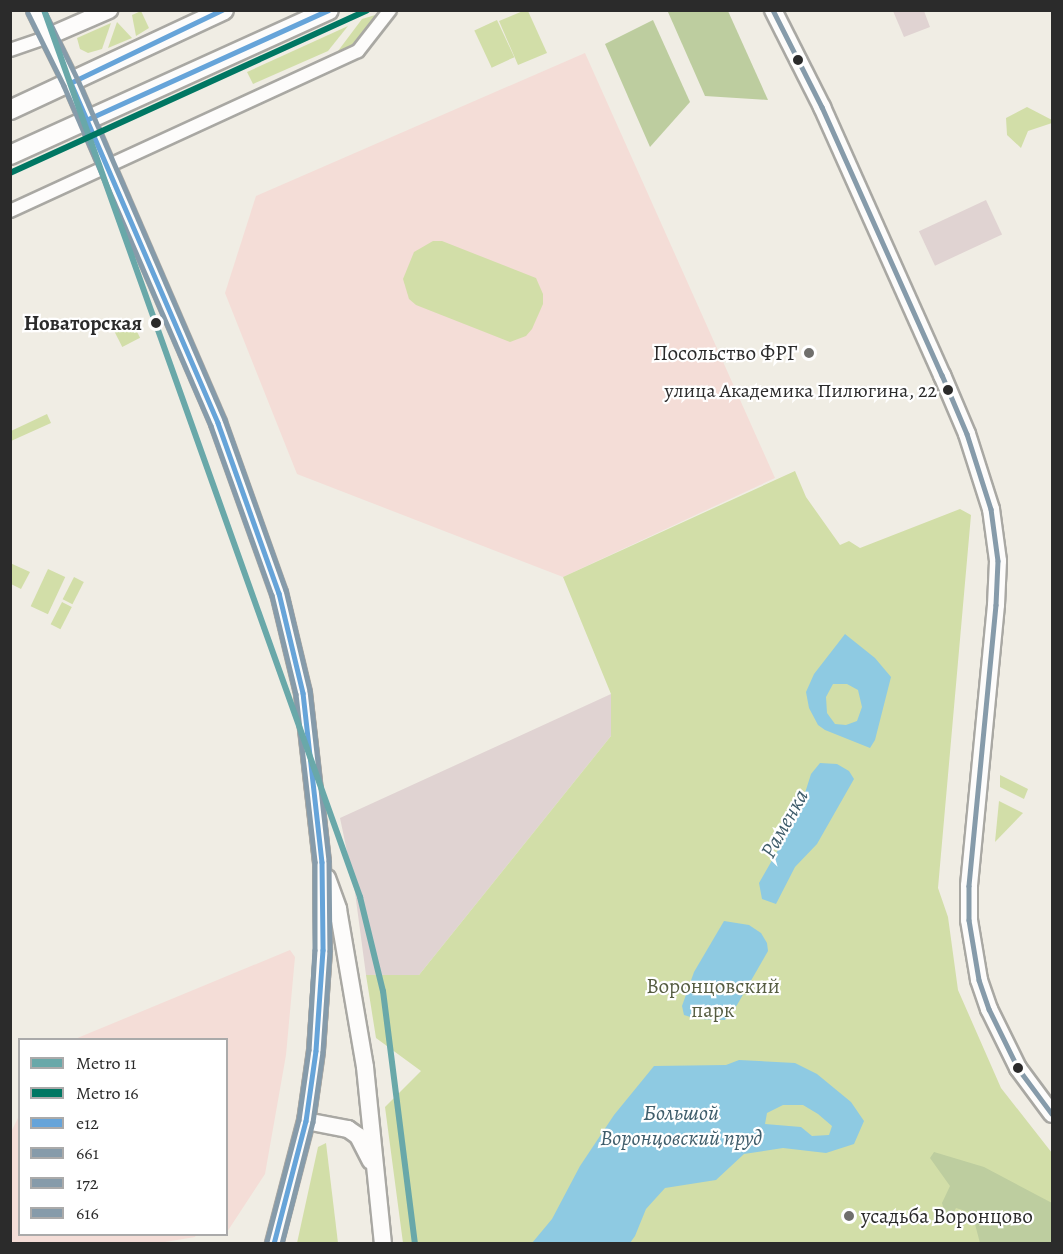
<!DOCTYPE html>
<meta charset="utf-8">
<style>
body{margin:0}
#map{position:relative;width:1063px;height:1254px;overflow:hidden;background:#f0ede4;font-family:Alegreya,serif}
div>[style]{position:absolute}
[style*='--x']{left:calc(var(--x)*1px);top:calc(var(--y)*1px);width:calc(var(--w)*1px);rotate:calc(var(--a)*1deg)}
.built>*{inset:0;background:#f4ddd7}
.industrial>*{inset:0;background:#e0d3d2;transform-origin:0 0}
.green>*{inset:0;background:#d2dea8;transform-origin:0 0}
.forest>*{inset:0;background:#bdcd9f}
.water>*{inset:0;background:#8ecae2}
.roads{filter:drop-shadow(2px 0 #a9a8a3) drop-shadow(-2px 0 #a9a8a3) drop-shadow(0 2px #a9a8a3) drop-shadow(0 -2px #a9a8a3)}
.street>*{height:12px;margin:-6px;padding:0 6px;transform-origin:6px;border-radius:6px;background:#fdfcfb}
.secondary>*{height:16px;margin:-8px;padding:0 8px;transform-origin:8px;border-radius:8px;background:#fdfcfb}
.primary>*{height:18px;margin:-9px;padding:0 9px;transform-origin:9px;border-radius:9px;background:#fdfcfb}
.bus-1>*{height:4.5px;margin:-2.25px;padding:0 2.25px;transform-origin:2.25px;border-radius:2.25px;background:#66a4d9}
.bus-2>*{height:4.5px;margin:-2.25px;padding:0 2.25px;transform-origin:2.25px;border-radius:2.25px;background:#869baa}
.bus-3>*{height:4.5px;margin:-2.25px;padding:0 2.25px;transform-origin:2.25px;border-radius:2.25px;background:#869baa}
.bus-4>*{height:4.5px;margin:-2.25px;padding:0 2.25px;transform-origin:2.25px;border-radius:2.25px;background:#869baa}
.metro-1>*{height:6px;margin:-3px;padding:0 3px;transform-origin:3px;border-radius:3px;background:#69a8a9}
.metro-2>*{height:6px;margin:-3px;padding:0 3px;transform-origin:3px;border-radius:3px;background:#007763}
.dots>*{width:16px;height:16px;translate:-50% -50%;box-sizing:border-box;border:3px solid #fff;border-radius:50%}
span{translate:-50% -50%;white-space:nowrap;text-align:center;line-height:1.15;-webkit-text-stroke:4.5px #fff;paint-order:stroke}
.bus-label{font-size:20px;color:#2b2b2b}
.right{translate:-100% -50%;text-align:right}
.stop-label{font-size:21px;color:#2b2b2b;font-weight:700}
.poi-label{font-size:21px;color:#2b2b2b}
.left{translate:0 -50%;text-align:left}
.park-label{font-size:21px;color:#565d42}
.water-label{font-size:22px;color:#3f5d6b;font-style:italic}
.frame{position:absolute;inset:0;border:12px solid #2b2b2b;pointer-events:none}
.legend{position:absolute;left:18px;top:1038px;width:210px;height:198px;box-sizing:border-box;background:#fff;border:2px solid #aaa;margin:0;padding:8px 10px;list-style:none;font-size:18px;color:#2b2b2b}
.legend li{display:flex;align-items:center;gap:12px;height:30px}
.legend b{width:30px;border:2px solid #aaa}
</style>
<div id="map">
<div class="built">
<div style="clip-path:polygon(585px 53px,775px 478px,563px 577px,297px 474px,225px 293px,256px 196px)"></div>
<div style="clip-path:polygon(290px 950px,295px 957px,286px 1055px,265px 1174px,227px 1232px,226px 1040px,75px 1039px)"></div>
<div style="clip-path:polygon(19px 1116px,20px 1234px,196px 1235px,195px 1237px,153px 1244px,11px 1243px,10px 1134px)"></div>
</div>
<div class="industrial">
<div style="clip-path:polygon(893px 11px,924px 11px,930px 27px,904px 37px)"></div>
<div style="left:986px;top:200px;width:38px;height:74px;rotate:65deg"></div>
<div style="clip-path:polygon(611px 694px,611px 736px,419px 975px,366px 975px,354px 885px,340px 818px)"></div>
</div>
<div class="green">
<div style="clip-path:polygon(141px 11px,149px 28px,136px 36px,132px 15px)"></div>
<div style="clip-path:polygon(523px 11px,528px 11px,547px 53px,518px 65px,499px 21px)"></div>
<div style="clip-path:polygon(382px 13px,352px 47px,335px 55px,362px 19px)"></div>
<div style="left:497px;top:20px;width:41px;height:25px;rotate:65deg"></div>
<div style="clip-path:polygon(117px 22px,132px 38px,108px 48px)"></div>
<div style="clip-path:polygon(111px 23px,102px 49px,88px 53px,80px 49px,77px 38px)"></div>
<div style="clip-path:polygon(348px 26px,328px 51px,253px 84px,247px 72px)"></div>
<div style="clip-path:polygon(1027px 107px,1052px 120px,1052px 123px,1028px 131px,1021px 148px,1007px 135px,1006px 118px)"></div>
<div style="clip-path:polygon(433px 241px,442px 241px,536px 278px,543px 294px,543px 304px,532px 329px,526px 336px,510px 342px,416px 305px,409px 299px,403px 279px,414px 252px)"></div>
<div style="left:131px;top:320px;width:20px;height:20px;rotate:63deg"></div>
<div style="clip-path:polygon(47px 414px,51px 423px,11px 441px,11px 431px)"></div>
<div style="clip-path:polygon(795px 471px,806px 497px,840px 545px,849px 541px,860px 548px,960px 509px,971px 515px,938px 888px,948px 917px,958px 990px,1001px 1088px,1052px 1153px,1052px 1243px,403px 1243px,385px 1107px,421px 1071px,376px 1038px,366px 975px,419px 975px,611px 736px,611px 694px,563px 577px)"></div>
<div style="clip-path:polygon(10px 563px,30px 572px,21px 589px,11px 584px)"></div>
<div style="left:48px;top:569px;width:19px;height:41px;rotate:25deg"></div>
<div style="left:74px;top:577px;width:11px;height:25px;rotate:27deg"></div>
<div style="left:62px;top:602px;width:11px;height:25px;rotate:27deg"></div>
<div style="clip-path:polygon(1000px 775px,1028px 789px,1024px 799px,1000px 787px)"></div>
<div style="clip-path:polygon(999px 801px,1023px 813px,995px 842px)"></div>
<div style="clip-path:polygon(326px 1143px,338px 1243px,297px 1243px,318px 1147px)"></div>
</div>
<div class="forest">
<div style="clip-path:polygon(671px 10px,728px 11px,768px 100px,705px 96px,668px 12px)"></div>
<div style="clip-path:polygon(653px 20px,690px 102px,650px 147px,605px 44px)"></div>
<div style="clip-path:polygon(934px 1152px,984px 1167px,1052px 1203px,1052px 1243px,980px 1243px,972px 1213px,956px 1208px,948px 1224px,942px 1203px,950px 1186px,930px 1158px)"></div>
</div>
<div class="water">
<div style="clip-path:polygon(evenodd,845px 634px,875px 658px,891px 677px,875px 740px,870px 748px,825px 730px,818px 725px,809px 708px,806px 692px,814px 674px,845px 634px,833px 684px,847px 684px,858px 690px,862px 707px,857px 721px,846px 725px,835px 724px,827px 713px,826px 697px,833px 684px)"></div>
<div style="clip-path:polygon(820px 763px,837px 764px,849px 771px,854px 779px,817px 844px,795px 867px,776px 904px,762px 899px,759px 883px,798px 815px,811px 774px)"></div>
<div style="clip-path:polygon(724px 921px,749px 925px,761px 933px,767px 943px,768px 951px,737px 1005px,725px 1020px,697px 1019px,684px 1015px,682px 1006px,694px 972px)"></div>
<div style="clip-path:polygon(evenodd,739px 1060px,795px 1063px,817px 1074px,851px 1102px,864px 1121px,854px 1144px,826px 1153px,783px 1148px,744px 1154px,716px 1180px,665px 1188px,646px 1209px,635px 1236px,630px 1243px,532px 1243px,552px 1219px,580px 1166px,614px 1115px,654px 1066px,726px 1065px,739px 1060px,783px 1105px,803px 1105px,818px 1114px,832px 1126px,829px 1135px,812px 1136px,801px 1127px,765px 1124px,767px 1113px,783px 1105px)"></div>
</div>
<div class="roads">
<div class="street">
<div style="--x:10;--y:50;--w:39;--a:-19"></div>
<div style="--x:10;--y:211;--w:383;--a:-24.7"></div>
<div style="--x:358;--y:51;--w:52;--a:-52"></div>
</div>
<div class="secondary">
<div style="--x:35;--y:10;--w:81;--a:63.7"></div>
<div style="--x:71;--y:83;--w:370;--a:66.6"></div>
<div style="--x:218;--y:423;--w:181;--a:70.3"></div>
<div style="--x:279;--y:593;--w:103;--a:76.5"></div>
<div style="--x:303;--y:693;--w:170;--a:83.6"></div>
<div style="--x:322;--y:862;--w:88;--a:89.3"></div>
<div style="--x:323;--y:950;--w:101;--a:94"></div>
<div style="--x:316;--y:1051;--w:71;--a:98.1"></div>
<div style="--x:306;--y:1121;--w:127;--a:104.6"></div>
<div style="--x:773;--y:10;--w:109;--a:63.2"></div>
<div style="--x:822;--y:107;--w:294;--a:65.9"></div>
<div style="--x:942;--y:375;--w:64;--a:67"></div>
<div style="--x:967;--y:434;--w:79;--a:72.3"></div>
<div style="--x:991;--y:509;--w:52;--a:82.3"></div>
<div style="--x:998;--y:561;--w:44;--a:92.6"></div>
<div style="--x:996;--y:605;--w:282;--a:95.5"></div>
<div style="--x:969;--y:886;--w:34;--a:90"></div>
<div style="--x:969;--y:920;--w:61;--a:80.5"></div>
<div style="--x:979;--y:980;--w:31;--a:71"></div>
<div style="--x:989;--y:1009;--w:66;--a:63.8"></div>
<div style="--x:1018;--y:1068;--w:57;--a:53.5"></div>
<div style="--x:47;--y:37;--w:68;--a:-23.5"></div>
<div style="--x:327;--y:878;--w:33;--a:70"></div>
<div style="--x:338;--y:909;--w:160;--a:80.3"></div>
<div style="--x:365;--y:1067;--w:178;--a:84.2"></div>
<div style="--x:306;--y:1121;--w:43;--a:10.8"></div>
<div style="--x:348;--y:1129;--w:12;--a:35"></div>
<div style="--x:358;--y:1136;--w:28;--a:63"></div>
</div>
<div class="primary">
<div style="--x:10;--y:110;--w:236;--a:-25"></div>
<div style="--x:10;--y:155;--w:350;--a:-24.4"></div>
</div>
</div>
<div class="bus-1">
<div style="--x:223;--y:10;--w:169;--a:154.3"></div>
<div style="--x:71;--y:83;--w:370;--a:66.6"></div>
<div style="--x:218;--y:423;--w:181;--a:70.3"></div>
<div style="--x:279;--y:593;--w:103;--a:76.5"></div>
<div style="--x:303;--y:693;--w:170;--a:83.6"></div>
<div style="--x:322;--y:862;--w:88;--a:89.3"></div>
<div style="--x:323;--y:950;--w:101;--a:94"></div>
<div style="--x:316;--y:1051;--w:71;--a:98.1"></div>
<div style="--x:306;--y:1121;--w:127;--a:104.6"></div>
<div style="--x:86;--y:120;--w:266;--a:-24.4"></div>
</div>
<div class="bus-2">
<div style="--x:28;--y:13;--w:81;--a:63.7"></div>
<div style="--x:64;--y:86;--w:370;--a:66.6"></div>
<div style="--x:211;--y:426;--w:180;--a:70.2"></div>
<div style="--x:272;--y:595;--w:102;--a:76.4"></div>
<div style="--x:296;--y:694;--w:169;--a:83.5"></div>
<div style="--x:315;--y:862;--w:88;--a:90"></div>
<div style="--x:315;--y:950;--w:100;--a:93.4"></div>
<div style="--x:309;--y:1050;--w:71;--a:98.1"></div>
<div style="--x:299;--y:1120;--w:126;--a:104.7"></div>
</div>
<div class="bus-3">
<div style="--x:44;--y:10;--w:78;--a:64.1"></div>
<div style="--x:78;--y:80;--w:370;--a:66.6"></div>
<div style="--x:225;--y:420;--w:181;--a:70.3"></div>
<div style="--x:286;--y:590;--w:104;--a:76.6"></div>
<div style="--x:310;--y:691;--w:171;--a:83.6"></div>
<div style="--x:329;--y:861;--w:90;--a:89.4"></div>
<div style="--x:330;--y:951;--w:101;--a:94"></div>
<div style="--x:323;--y:1052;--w:71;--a:98.1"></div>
<div style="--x:313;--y:1122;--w:126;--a:104.3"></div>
</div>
<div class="bus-4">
<div style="--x:773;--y:10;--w:109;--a:63.2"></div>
<div style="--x:822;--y:107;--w:294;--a:65.9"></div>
<div style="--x:942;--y:375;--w:64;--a:67"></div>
<div style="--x:967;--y:434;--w:79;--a:72.3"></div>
<div style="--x:991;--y:509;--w:52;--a:82.3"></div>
<div style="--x:998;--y:561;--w:44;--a:92.6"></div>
<div style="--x:996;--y:605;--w:282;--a:95.5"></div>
<div style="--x:969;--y:886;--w:34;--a:90"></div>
<div style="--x:969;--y:920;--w:61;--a:80.5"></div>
<div style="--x:979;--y:980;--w:31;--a:71"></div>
<div style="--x:989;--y:1009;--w:66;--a:63.8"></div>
<div style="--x:1018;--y:1068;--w:57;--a:53.5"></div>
</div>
<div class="metro-1">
<div style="--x:44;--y:10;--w:942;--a:70.39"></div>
<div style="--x:360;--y:897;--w:97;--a:76.3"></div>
<div style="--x:383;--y:991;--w:255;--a:82.8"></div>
</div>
<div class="metro-2">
<div style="--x:10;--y:173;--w:392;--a:-24.5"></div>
</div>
<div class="dots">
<div style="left:798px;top:60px;background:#2b2b2b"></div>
<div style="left:156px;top:323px;background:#2b2b2b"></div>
<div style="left:809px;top:353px;background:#706f6c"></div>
<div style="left:948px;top:390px;background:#2b2b2b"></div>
<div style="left:1018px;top:1068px;background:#2b2b2b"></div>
<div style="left:849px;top:1216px;background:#706f6c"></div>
</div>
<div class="bus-label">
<span class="right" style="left:937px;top:390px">улица Академика Пилюгина, 22</span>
</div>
<div class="stop-label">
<span class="right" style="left:142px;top:323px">Новаторская</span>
</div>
<div class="poi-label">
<span class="right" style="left:797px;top:353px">Посольство ФРГ</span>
<span class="left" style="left:861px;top:1216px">усадьба Воронцово</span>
</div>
<div class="park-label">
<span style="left:713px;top:998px">Воронцовский<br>парк</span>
</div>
<div class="water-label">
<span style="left:785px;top:824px;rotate:-61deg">Раменка</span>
<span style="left:681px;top:1126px">Большой<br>Воронцовский пруд</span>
</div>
<div class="frame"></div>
<ul class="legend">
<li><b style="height:8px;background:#69a8a9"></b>Metro 11</li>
<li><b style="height:8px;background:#007763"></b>Metro 16</li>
<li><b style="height:8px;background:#66a4d9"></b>е12</li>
<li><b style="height:8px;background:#869baa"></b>661</li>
<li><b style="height:8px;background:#869baa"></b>172</li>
<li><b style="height:8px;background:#869baa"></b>616</li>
</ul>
</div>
